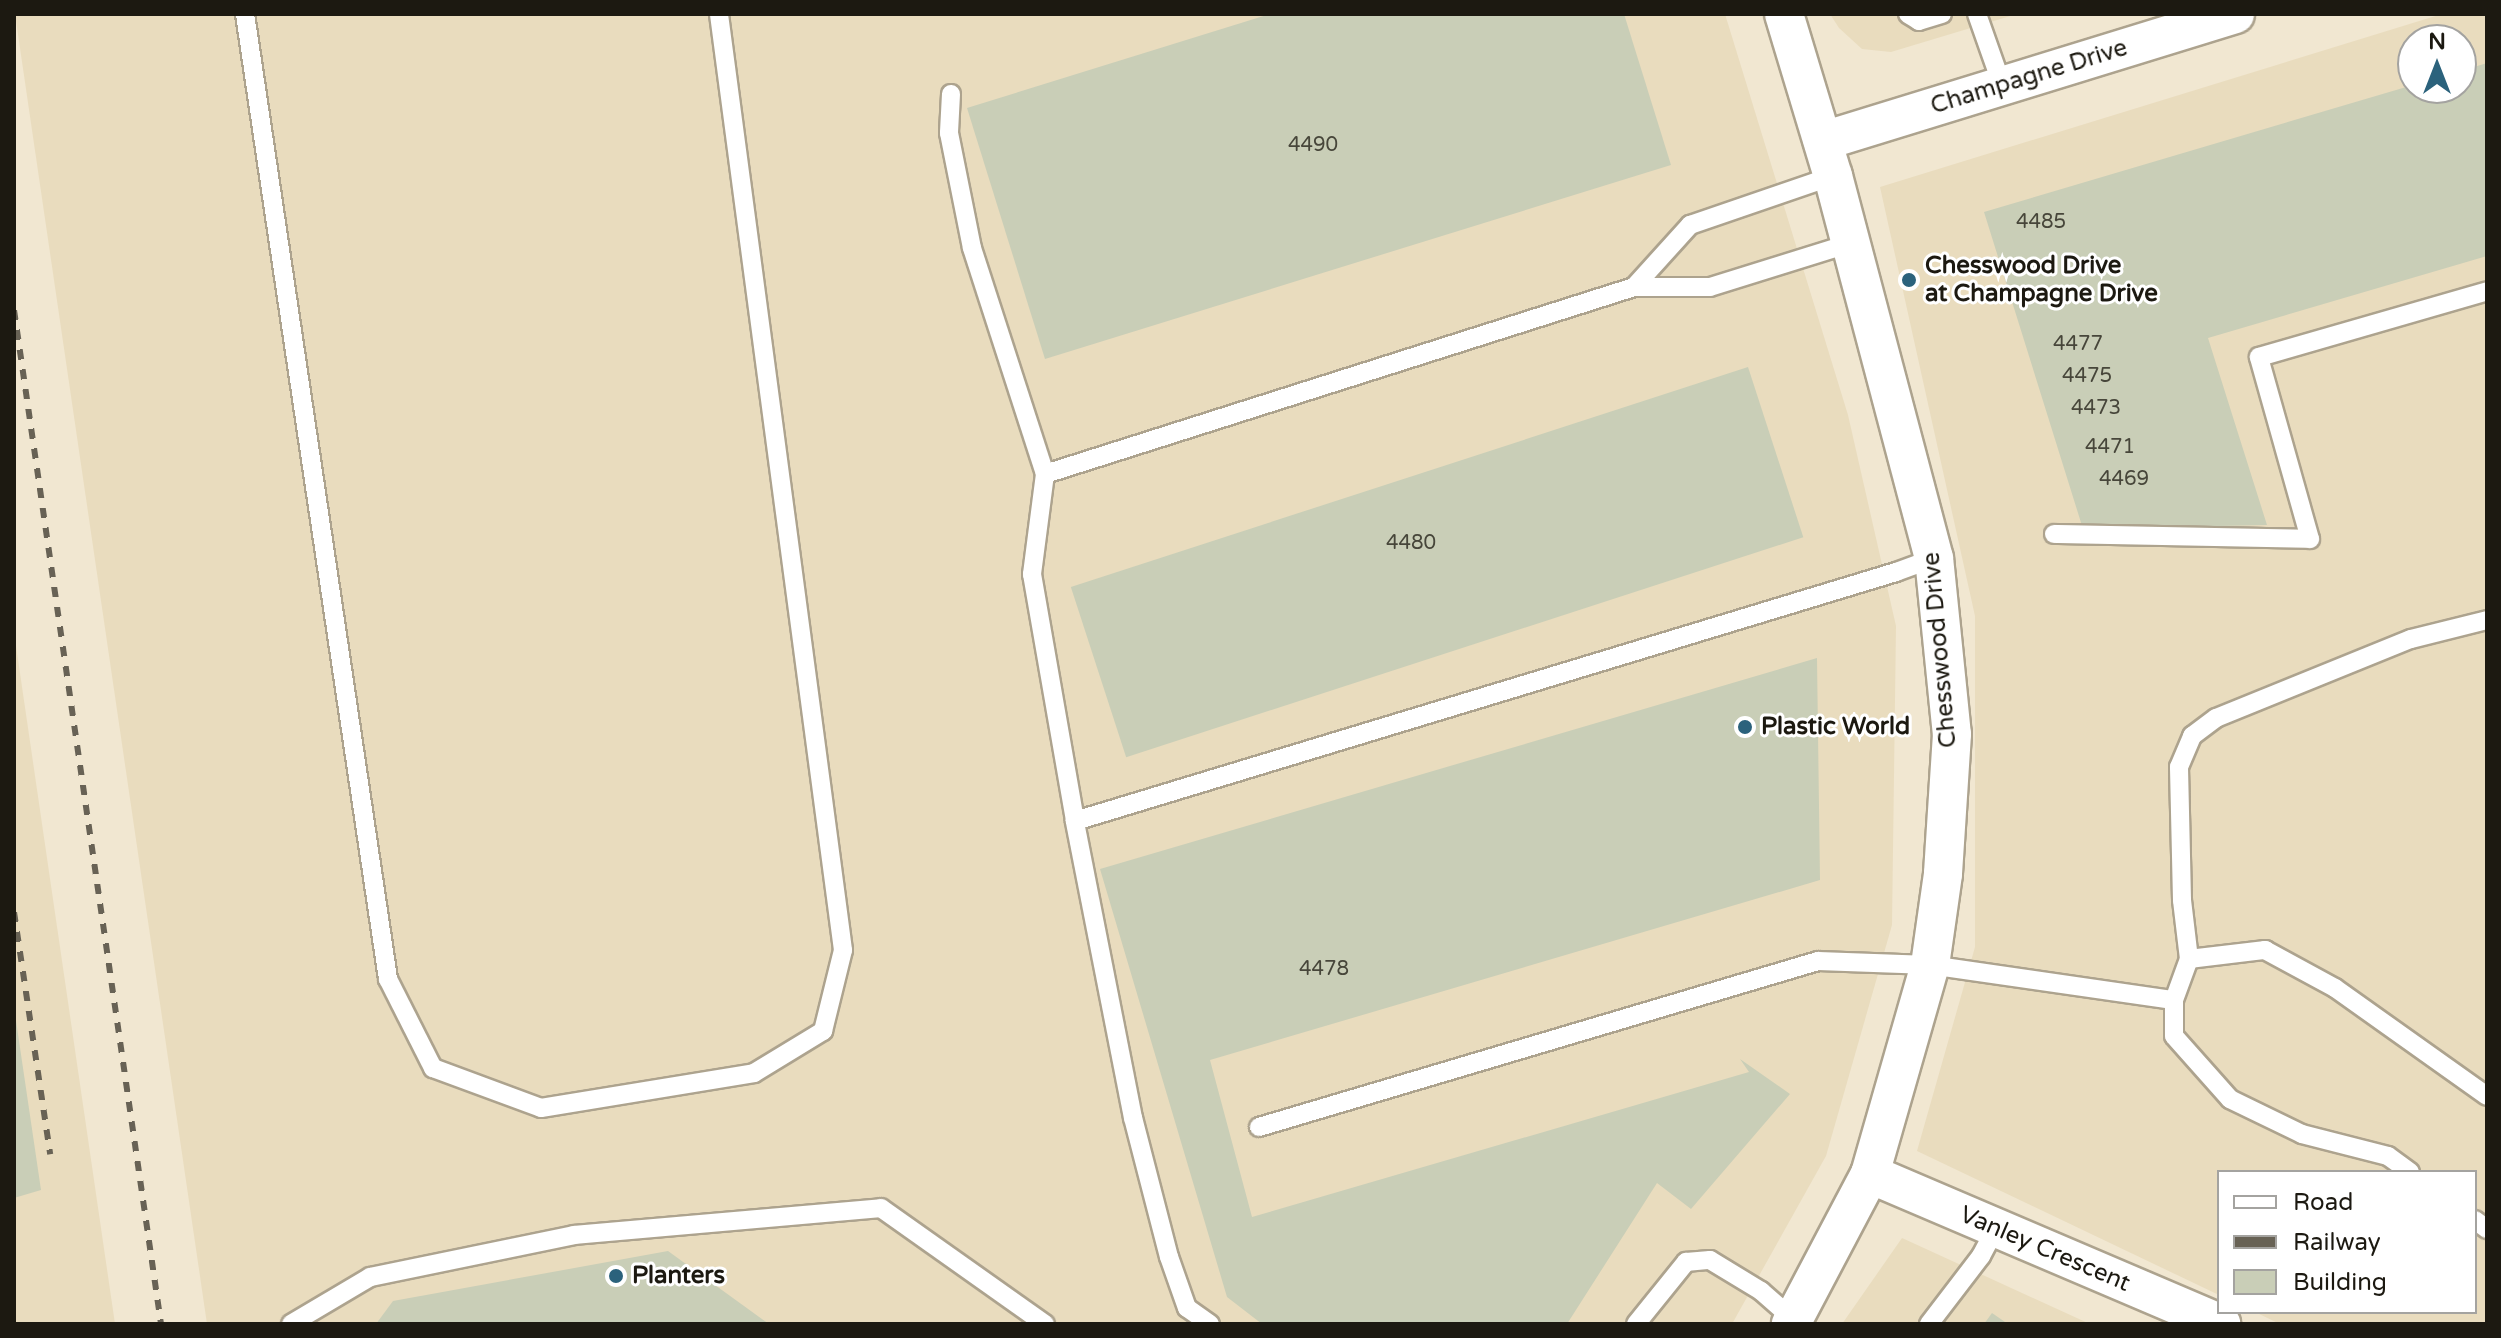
<!DOCTYPE html>
<style>
body{margin:0}
#map{position:relative;width:2501px;height:1338px;overflow:hidden;background:#f1e7d1;font-family:"Varela Round",sans-serif}
div>[style]{position:absolute}
[style*='--x']{left:calc(var(--x)*1px);top:calc(var(--y)*1px);width:calc(var(--w)*1px);rotate:calc(var(--a)*1deg)}
.built>*{inset:0;background:#e9dcbe}
.building>*{inset:0;background:#c9ceb7;transform-origin:0 0}
.roads{filter:drop-shadow(2px 0 #ada38e) drop-shadow(-2px 0 #ada38e) drop-shadow(0 2px #ada38e) drop-shadow(0 -2px #ada38e)}
.service>*{height:18px;margin:-9px;padding:0 9px;transform-origin:9px;border-radius:9px;background:#fff}
.minor>*{height:38px;margin:-19px;padding:0 19px;transform-origin:19px;border-radius:19px;background:#fff}
.rail>*{height:6px;margin-top:-3px;transform-origin:0;background:repeating-linear-gradient(90deg,#686255 0 10px,transparent 0 20px)}
.dots>*{width:22px;height:22px;translate:-50% -50%;box-sizing:border-box;border:4px solid #fff;border-radius:50%}
span{translate:-50% -50%;white-space:nowrap;text-align:center;line-height:1.15;-webkit-text-stroke:6px #fff;paint-order:stroke}
.number-label{font-size:20px;color:#47463a}
.number-label span{-webkit-text-stroke-width:0}
.street-label{font-size:24px;color:#1c1911}
.poi-label{font-size:24px;color:#1c1911;font-weight:700}
.left{translate:0 -50%;text-align:left}
.frame{position:absolute;inset:0;border:16px solid #1c1911;pointer-events:none}
.legend{position:absolute;left:2217px;top:1170px;width:260px;height:144px;box-sizing:border-box;background:#fff;border:2px solid #a4a3a0;margin:0;padding:10px 14px;list-style:none;font-size:24px;color:#1c1911}
.legend li{display:flex;align-items:center;gap:16px;height:40px}
.legend b{width:40px;border:2px solid #a4a3a0}
.north{position:absolute;left:2397px;top:24px;width:80px;height:80px;box-sizing:border-box;background:#fff;border:2px solid #a4a3a0;border-radius:50%;rotate:0deg;font-size:22px;font-weight:700;line-height:32px;text-align:center;color:#1c1911}
.north::after{content:'';display:block;margin:auto;width:28px;height:36px;background:#2b627c;clip-path:polygon(50% 0,100% 100%,50% 72%,0 100%)}
</style>
<div id="map">
<div class="built">
<div style="clip-path:polygon(15px 14px,1725px 14px,1848px 415px,1896px 626px,1892px 925px,1826px 1156px,1732px 1324px,207px 1324px)"></div>
<div style="clip-path:polygon(1830px 14px,2017px 14px,1891px 52px,1862px 49px,1839px 28px)"></div>
<div style="clip-path:polygon(evenodd,2442px 14px,2487px 14px,2487px 1324px,2280px 1324px,2255px 1312px,2475px 1312px,2475px 1172px,2219px 1172px,2219px 1295px,1917px 1151px,1975px 947px,1975px 616px,1880px 187px,2442px 14px,2413px 40px,2461px 40px,2461px 88px,2413px 88px,2413px 40px)"></div>
<div style="clip-path:polygon(14px 632px,115px 1324px,14px 1324px)"></div>
<div style="clip-path:polygon(1902px 1238px,2090px 1324px,1842px 1324px)"></div>
</div>
<div class="building">
<div style="clip-path:polygon(1270px 14px,1624px 14px,1671px 165px,1045px 359px,967px 108px)"></div>
<div style="clip-path:polygon(2487px 63px,2487px 256px,2208px 338px,2267px 525px,2083px 529px,1984px 212px,2413px 85px,2461px 88px,2461px 71px)"></div>
<div style="left:1748px;top:367px;width:179px;height:712px;rotate:72deg"></div>
<div style="clip-path:polygon(1817px 658px,1820px 880px,1210px 1060px,1252px 1217px,1749px 1072px,1740px 1059px,1790px 1094px,1691px 1209px,1657px 1183px,1567px 1324px,1262px 1324px,1227px 1297px,1100px 869px)"></div>
<div style="clip-path:polygon(14px 1007px,41px 1190px,14px 1198px)"></div>
<div style="clip-path:polygon(668px 1251px,769px 1324px,376px 1324px,393px 1301px)"></div>
<div style="clip-path:polygon(1992px 1313px,2008px 1324px,1984px 1324px)"></div>
</div>
<div class="roads">
<div class="service">
<div style="--x:245;--y:14;--w:976;--a:81.57"></div>
<div style="--x:388;--y:979;--w:100;--a:63.2"></div>
<div style="--x:433;--y:1068;--w:115;--a:20.3"></div>
<div style="--x:541;--y:1108;--w:216;--a:-9.3"></div>
<div style="--x:754;--y:1073;--w:81;--a:-31.3"></div>
<div style="--x:823;--y:1031;--w:83;--a:-76.1"></div>
<div style="--x:843;--y:950;--w:944;--a:-97.55"></div>
<div style="--x:1908;--y:14;--w:13;--a:32"></div>
<div style="--x:1919;--y:21;--w:24;--a:-17"></div>
<div style="--x:1977;--y:14;--w:75;--a:70.6"></div>
<div style="--x:951;--y:94;--w:39;--a:93"></div>
<div style="--x:949;--y:133;--w:117;--a:78.7"></div>
<div style="--x:972;--y:248;--w:237;--a:72.1"></div>
<div style="--x:1045;--y:474;--w:618;--a:-17.61"></div>
<div style="--x:1634;--y:287;--w:76;--a:0"></div>
<div style="--x:1710;--y:287;--w:148;--a:-17.3"></div>
<div style="--x:1634;--y:287;--w:84;--a:-47.9"></div>
<div style="--x:1690;--y:225;--w:151;--a:-18.9"></div>
<div style="--x:1045;--y:474;--w:101;--a:97.4"></div>
<div style="--x:1032;--y:574;--w:251;--a:80.1"></div>
<div style="--x:2054;--y:534;--w:256;--a:1.1"></div>
<div style="--x:2310;--y:539;--w:189;--a:-105.7"></div>
<div style="--x:2259;--y:357;--w:237;--a:-16.1"></div>
<div style="--x:2189;--y:959;--w:59;--a:-96.8"></div>
<div style="--x:2182;--y:900;--w:133;--a:-91.3"></div>
<div style="--x:2179;--y:767;--w:34;--a:-67"></div>
<div style="--x:2192;--y:736;--w:30;--a:-37"></div>
<div style="--x:2216;--y:718;--w:210;--a:-22.1"></div>
<div style="--x:2411;--y:639;--w:78;--a:-14"></div>
<div style="--x:1259;--y:1127;--w:583;--a:-16.54"></div>
<div style="--x:1818;--y:961;--w:112;--a:2"></div>
<div style="--x:1930;--y:965;--w:246;--a:8.2"></div>
<div style="--x:2410;--y:1172;--w:27;--a:-144"></div>
<div style="--x:2388;--y:1156;--w:89;--a:-165.7"></div>
<div style="--x:2302;--y:1134;--w:80;--a:-154.1"></div>
<div style="--x:2230;--y:1099;--w:84;--a:-131.6"></div>
<div style="--x:2174;--y:1036;--w:36;--a:-90"></div>
<div style="--x:2174;--y:1000;--w:44;--a:-69.9"></div>
<div style="--x:2189;--y:959;--w:77;--a:-6.8"></div>
<div style="--x:2265;--y:950;--w:80;--a:28.5"></div>
<div style="--x:2335;--y:988;--w:186;--a:35.4"></div>
<div style="--x:2475;--y:1220;--w:15;--a:37"></div>
<div style="--x:291;--y:1324;--w:92;--a:-30.7"></div>
<div style="--x:370;--y:1277;--w:208;--a:-11.6"></div>
<div style="--x:574;--y:1235;--w:308;--a:-5"></div>
<div style="--x:881;--y:1208;--w:201;--a:35.3"></div>
<div style="--x:1210;--y:1324;--w:28;--a:-145"></div>
<div style="--x:1187;--y:1308;--w:54;--a:-109.4"></div>
<div style="--x:1169;--y:1257;--w:144;--a:-104.5"></div>
<div style="--x:1133;--y:1118;--w:303;--a:-101.1"></div>
<div style="--x:1075;--y:821;--w:858;--a:-16.87"></div>
<div style="--x:1896;--y:572;--w:40;--a:-20.2"></div>
<div style="--x:1636;--y:1324;--w:80;--a:-51.1"></div>
<div style="--x:1686;--y:1262;--w:24;--a:-5"></div>
<div style="--x:1710;--y:1260;--w:60;--a:31.3"></div>
<div style="--x:1761;--y:1291;--w:44;--a:41.3"></div>
<div style="--x:1929;--y:1324;--w:86;--a:-52.6"></div>
<div style="--x:1981;--y:1256;--w:32;--a:-62"></div>
</div>
<div class="minor">
<div style="--x:1784;--y:14;--w:169;--a:73.2"></div>
<div style="--x:1833;--y:176;--w:395;--a:75.2"></div>
<div style="--x:1934;--y:558;--w:177;--a:84.2"></div>
<div style="--x:1952;--y:734;--w:140;--a:93.7"></div>
<div style="--x:1943;--y:874;--w:92;--a:98.1"></div>
<div style="--x:1930;--y:965;--w:217;--a:106"></div>
<div style="--x:1870;--y:1174;--w:170;--a:117.8"></div>
<div style="--x:1823;--y:141;--w:431;--a:-17.1"></div>
<div style="--x:1870;--y:1174;--w:382;--a:23.1"></div>
</div>
</div>
<div class="rail">
<div style="--x:14;--y:310;--w:1025;--a:81.75"></div>
<div style="--x:14;--y:912;--w:245;--a:81.5"></div>
</div>
<div class="dots">
<div style="left:1909px;top:280px;background:#2b627c"></div>
<div style="left:1745px;top:727px;background:#2b627c"></div>
<div style="left:616px;top:1276px;background:#2b627c"></div>
</div>
<div class="number-label">
<span style="left:1313px;top:145px">4490</span>
<span style="left:2041px;top:222px">4485</span>
<span style="left:2078px;top:344px">4477</span>
<span style="left:2087px;top:376px">4475</span>
<span style="left:2096px;top:408px">4473</span>
<span style="left:2110px;top:447px">4471</span>
<span style="left:2124px;top:479px">4469</span>
<span style="left:1411px;top:543px">4480</span>
<span style="left:1324px;top:969px">4478</span>
</div>
<div class="street-label">
<span style="left:2029px;top:77px;rotate:-17deg">Champagne Drive</span>
<span style="left:1940px;top:650px;rotate:-95deg">Chesswood Drive</span>
<span style="left:2045px;top:1249px;rotate:23deg">Vanley Crescent</span>
</div>
<div class="poi-label">
<span class="left" style="left:1925px;top:280px">Chesswood Drive<br>at Champagne Drive</span>
<span class="left" style="left:1761px;top:727px">Plastic World</span>
<span class="left" style="left:632px;top:1276px">Planters</span>
</div>
<div class="frame"></div>
<ul class="legend">
<li><b style="height:10px;background:#fff"></b>Road</li>
<li><b style="height:10px;background:#686255"></b>Railway</li>
<li><b style="height:22px;background:#c9ceb7"></b>Building</li>
</ul>
<div class="north">N</div>
</div>
